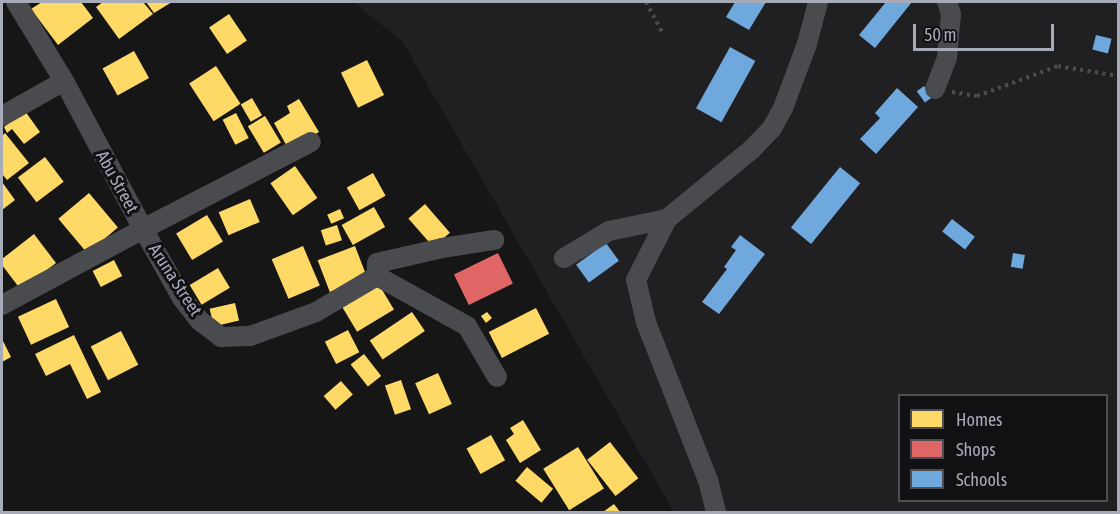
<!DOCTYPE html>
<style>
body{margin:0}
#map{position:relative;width:1120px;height:514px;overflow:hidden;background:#161616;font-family:"Asap Condensed",sans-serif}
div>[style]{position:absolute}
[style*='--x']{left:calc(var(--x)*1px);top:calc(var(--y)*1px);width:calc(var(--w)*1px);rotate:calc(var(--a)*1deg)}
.built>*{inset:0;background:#202022}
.homes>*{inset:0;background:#ffd966;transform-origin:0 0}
.shops>*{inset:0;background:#e06666;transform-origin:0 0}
.schools>*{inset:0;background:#6fa8dc;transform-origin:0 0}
.path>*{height:4px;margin-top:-2px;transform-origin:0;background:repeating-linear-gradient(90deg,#4c4c51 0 3px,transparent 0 7.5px)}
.minor>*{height:20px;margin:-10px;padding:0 10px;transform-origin:10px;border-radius:10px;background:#4a4b4f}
span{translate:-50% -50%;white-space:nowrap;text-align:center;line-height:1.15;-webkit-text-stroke:6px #111012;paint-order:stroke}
.street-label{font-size:18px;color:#a7aab7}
.frame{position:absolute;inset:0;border:3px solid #a7aab7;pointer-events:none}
.legend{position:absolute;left:898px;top:394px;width:210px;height:108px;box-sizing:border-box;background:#111012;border:2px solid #4d4e54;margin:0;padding:8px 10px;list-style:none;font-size:18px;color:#a7aab7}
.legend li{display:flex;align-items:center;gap:12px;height:30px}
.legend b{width:30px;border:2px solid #4d4e54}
.scale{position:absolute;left:913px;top:24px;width:141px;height:27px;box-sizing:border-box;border:3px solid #a7aab7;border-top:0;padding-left:8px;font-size:18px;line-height:21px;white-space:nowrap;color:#a7aab7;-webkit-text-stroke:4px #111012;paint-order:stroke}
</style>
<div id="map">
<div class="built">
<div style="clip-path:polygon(evenodd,353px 2px,1118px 2px,1118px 512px,674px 512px,402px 41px,353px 2px,900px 396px,1106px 396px,1106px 500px,900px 500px,900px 396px)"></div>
</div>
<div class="homes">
<div style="clip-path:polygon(42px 2px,81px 2px,93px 18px,58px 45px,31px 9px)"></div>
<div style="clip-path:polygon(103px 2px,143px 2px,153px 14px,119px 39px,96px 7px)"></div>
<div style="clip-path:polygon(146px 2px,172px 2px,154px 13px)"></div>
<div style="left:229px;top:14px;width:32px;height:24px;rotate:56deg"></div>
<div style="left:134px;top:51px;width:31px;height:36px;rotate:61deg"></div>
<div style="left:367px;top:60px;width:39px;height:29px;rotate:64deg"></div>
<div style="left:216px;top:66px;width:45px;height:32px;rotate:57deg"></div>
<div style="left:252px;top:98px;width:20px;height:13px;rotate:60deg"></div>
<div style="clip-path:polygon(299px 99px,319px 132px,289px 150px,274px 123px,290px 113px,287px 106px)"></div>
<div style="clip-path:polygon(25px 111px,40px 132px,24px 144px,12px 129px,7px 133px,4px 127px)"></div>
<div style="left:236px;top:113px;width:28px;height:15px;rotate:63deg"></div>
<div style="left:265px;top:116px;width:31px;height:20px;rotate:59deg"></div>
<div style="clip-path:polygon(5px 133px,29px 163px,7px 180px,2px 174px,2px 136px)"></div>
<div style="left:45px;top:157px;width:31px;height:34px;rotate:53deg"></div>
<div style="left:295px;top:166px;width:39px;height:30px;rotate:55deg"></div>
<div style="left:373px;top:173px;width:26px;height:30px;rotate:61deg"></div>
<div style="clip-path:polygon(2px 182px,15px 200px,2px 210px)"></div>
<div style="left:89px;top:193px;width:45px;height:40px;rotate:50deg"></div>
<div style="left:250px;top:199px;width:25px;height:34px;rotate:67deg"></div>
<div style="left:425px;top:204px;width:38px;height:22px;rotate:49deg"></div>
<div style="left:374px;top:207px;width:23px;height:37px;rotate:61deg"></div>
<div style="left:340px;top:209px;width:10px;height:14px;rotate:66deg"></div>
<div style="left:207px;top:215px;width:31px;height:36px;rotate:59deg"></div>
<div style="left:337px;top:225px;width:16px;height:17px;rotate:72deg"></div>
<div style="clip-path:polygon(34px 234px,56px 263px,21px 290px,2px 265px,2px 259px)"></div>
<div style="left:303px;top:246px;width:43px;height:34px;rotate:67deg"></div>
<div style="left:355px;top:246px;width:34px;height:40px;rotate:69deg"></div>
<div style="left:114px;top:260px;width:18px;height:24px;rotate:63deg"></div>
<div style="left:218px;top:268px;width:23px;height:33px;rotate:59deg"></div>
<div style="left:378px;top:283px;width:31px;height:43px;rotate:59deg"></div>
<div style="left:56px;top:299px;width:31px;height:42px;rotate:65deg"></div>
<div style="left:235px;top:303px;width:18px;height:26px;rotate:77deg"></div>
<div style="left:536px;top:308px;width:29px;height:53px;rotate:63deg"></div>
<div style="left:412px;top:312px;width:23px;height:51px;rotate:56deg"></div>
<div style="clip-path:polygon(487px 312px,492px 318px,486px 323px,481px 316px)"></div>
<div style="left:348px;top:330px;width:25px;height:26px;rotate:63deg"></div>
<div style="left:121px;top:331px;width:38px;height:34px;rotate:63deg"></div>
<div style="clip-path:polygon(74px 335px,101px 392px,87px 399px,70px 364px,46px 376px,35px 354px)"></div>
<div style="clip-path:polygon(2px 339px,11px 357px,2px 362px)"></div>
<div style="left:364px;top:354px;width:28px;height:17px;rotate:52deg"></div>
<div style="left:438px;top:373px;width:34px;height:25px;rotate:66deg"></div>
<div style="left:401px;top:380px;width:31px;height:17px;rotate:71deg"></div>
<div style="left:341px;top:381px;width:18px;height:23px;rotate:49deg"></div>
<div style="clip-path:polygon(523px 420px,541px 450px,520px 463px,506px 440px,514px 434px,510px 428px)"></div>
<div style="left:491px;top:435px;width:29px;height:28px;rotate:61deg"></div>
<div style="left:610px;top:442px;width:46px;height:29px;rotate:52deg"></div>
<div style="left:578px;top:447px;width:49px;height:41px;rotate:58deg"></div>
<div style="left:527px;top:467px;width:34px;height:18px;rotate:40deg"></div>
<div style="clip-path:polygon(614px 504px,620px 512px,603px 512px)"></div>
</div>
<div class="shops">
<div style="left:498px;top:253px;width:34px;height:49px;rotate:64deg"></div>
</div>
<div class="schools">
<div style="clip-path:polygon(735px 2px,766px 2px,749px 30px,726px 17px)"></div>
<div style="clip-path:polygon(886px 2px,912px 2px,875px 48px,859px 35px)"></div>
<div style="left:1096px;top:35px;width:16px;height:15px;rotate:14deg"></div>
<div style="left:730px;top:47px;width:29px;height:70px;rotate:29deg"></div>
<div style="left:924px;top:86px;width:14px;height:9px;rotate:54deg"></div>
<div style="clip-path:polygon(897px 88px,918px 107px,876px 154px,860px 139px,880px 118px,875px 113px)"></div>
<div style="left:840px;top:167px;width:26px;height:78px;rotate:39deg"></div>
<div style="left:952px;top:219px;width:29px;height:16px;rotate:38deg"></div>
<div style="clip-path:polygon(740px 235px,765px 254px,719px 314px,702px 302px,727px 269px,724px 267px,736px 250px,731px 247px)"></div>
<div style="left:606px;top:243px;width:22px;height:37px;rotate:54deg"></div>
<div style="left:1013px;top:253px;width:12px;height:14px;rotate:9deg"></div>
</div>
<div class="path">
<div style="--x:646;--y:2;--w:36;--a:62"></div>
<div style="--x:952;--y:92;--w:25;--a:9"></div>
<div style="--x:977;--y:96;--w:86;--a:-20.3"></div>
<div style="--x:1058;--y:66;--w:61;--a:9.5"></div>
</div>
<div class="minor">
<div style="--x:16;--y:2;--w:92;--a:58.7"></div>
<div style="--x:64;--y:81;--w:168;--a:61.9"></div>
<div style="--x:143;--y:229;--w:189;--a:-27.4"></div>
<div style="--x:935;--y:89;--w:34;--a:-69"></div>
<div style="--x:947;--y:57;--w:43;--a:-84.7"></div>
<div style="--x:951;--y:14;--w:13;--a:-108"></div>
<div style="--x:2;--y:116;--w:71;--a:-29.4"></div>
<div style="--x:564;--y:258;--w:52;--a:-31"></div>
<div style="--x:609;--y:231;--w:59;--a:-11.7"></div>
<div style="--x:377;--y:276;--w:103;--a:29.1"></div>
<div style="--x:467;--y:326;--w:59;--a:59.5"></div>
<div style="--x:2;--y:305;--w:160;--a:-28.3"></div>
<div style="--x:143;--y:229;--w:79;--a:60.5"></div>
<div style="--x:182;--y:298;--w:28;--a:52"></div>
<div style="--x:199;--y:320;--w:28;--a:38"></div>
<div style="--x:221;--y:337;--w:29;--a:-2"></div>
<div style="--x:250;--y:336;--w:70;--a:-20"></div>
<div style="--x:316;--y:312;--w:71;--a:-30.5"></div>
<div style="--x:377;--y:276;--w:13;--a:-90"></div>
<div style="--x:377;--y:263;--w:67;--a:-13"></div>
<div style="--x:442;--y:248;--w:53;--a:-8.7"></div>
<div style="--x:716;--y:512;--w:30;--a:-104"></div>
<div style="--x:709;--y:483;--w:173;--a:-111.4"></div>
<div style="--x:646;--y:322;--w:43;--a:-103.4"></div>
<div style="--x:636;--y:280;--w:68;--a:-63.1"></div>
<div style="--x:667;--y:219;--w:109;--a:-39.4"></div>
<div style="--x:751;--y:150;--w:30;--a:-46"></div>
<div style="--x:772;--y:128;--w:23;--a:-61"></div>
<div style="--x:783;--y:108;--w:68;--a:-69.4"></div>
<div style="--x:807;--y:44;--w:43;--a:-75.3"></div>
</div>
<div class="street-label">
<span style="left:117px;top:182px;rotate:61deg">Abu Street</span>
<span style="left:175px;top:280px;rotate:57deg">Aruna Street</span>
</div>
<div class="frame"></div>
<ul class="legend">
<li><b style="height:16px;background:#ffd966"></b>Homes</li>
<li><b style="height:16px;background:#e06666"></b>Shops</li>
<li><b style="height:16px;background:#6fa8dc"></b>Schools</li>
</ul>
<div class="scale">50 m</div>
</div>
